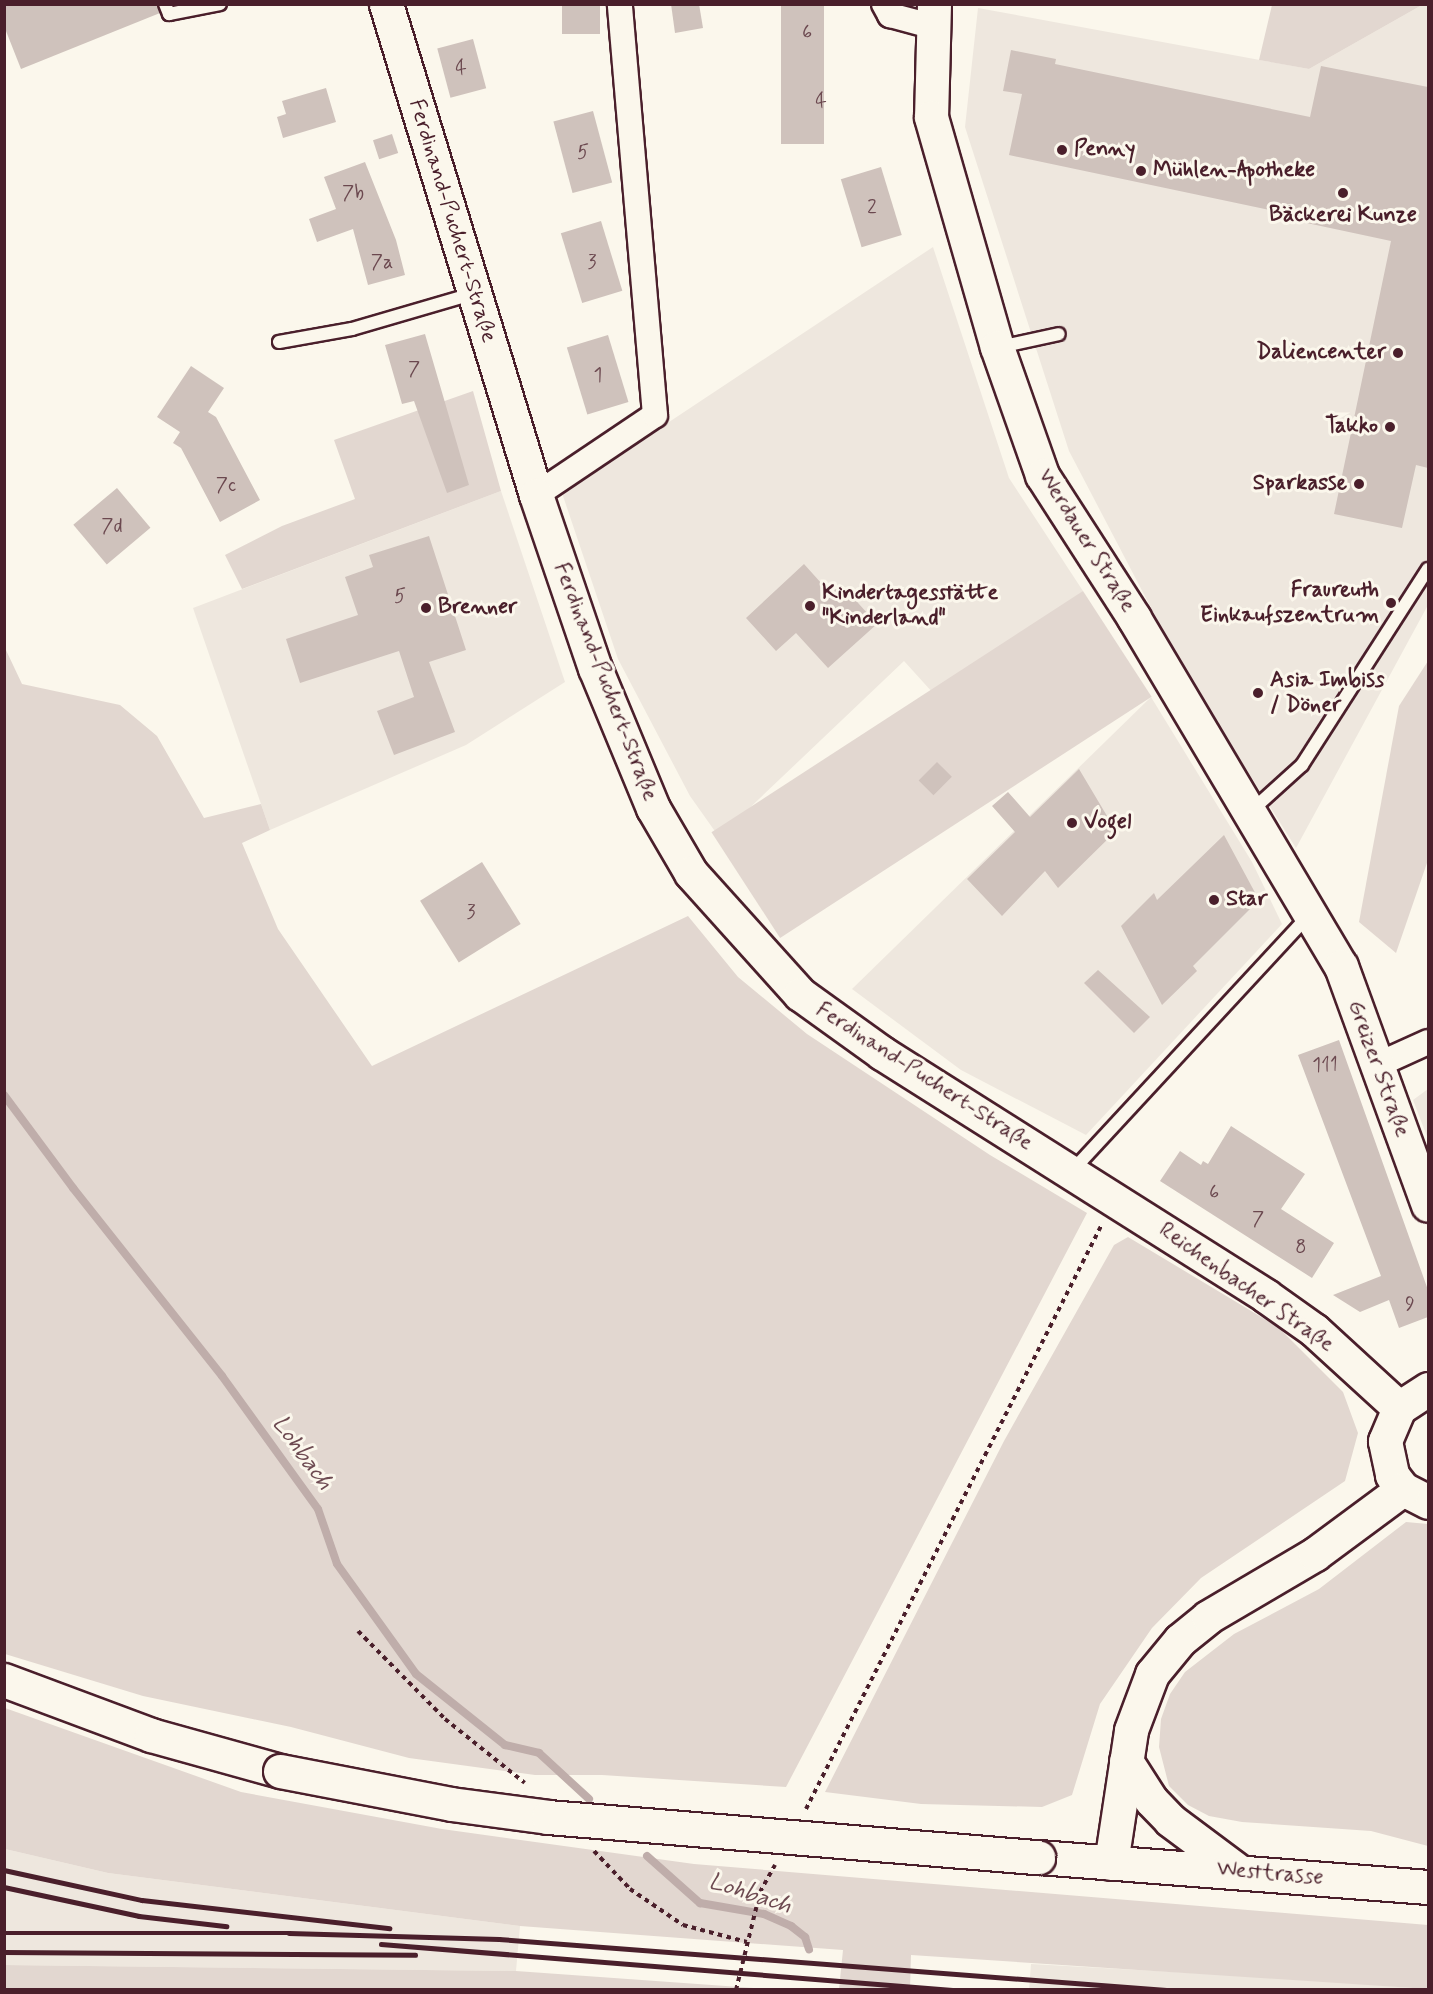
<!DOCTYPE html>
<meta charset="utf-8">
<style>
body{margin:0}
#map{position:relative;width:1433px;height:1994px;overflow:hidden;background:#fbf7ec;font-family:Mynerve,sans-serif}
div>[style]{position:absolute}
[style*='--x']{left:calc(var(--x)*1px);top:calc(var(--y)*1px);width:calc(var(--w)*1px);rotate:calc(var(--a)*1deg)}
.built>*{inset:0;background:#eee7de}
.green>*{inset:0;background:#e2d7d0;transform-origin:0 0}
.stream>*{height:8px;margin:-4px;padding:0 4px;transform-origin:4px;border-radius:4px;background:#bfadaa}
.building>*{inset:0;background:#cfc2bc;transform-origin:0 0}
.path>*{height:4px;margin-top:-2px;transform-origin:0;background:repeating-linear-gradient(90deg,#4a1f2b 0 4.5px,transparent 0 9px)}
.roads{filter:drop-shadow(2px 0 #4a1f2b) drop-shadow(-2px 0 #4a1f2b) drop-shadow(0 2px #4a1f2b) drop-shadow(0 -2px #4a1f2b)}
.lane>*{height:12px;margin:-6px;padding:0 6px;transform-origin:6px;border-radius:6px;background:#fbf7ec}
.street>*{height:24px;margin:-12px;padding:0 12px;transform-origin:12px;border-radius:12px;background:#fbf7ec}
.secondary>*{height:33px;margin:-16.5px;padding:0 16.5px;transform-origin:16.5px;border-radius:16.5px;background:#fbf7ec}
.rail>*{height:4.5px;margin:-2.25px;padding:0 2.25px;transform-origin:2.25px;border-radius:2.25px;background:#4a1f2b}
.bridges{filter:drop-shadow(2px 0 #4a1f2b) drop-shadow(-2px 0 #4a1f2b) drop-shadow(0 2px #4a1f2b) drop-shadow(0 -2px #4a1f2b)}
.secondary-bridge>*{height:33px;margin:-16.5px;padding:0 16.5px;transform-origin:16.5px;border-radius:16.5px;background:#fbf7ec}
.dots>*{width:16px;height:16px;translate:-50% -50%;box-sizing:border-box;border:3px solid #fbf7ec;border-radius:50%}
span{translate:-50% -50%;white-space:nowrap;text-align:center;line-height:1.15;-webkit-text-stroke:6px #fbf7ec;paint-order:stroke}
.number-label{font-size:20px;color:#6b484f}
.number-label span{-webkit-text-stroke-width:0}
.poi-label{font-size:22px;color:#4a1f2b;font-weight:700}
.left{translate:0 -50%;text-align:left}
.right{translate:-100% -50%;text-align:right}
.street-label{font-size:22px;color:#4a1f2b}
.water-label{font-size:24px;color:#6d4a51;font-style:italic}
.frame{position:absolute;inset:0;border:6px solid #4a1f2b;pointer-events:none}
</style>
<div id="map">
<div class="built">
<div style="clip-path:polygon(1422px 5px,1428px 5px,1428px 605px,1296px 848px,1182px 667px,1069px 451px,965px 127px,978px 8px,1309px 69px)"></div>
<div style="clip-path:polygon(933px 247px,1009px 478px,1083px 591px,953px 715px,904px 661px,719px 837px,690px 796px,618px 659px,562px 493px)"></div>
<div style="clip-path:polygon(501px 491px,565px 682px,466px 745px,270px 830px,193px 608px)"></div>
<div style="clip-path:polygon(1151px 697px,1252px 862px,1282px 924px,1086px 1135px,961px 1070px,852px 989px)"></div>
<div style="clip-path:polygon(1428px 1089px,1428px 1139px,1413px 1100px)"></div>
<div style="clip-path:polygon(5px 1849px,108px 1873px,520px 1926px,516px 1971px,5px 1965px)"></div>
<div style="clip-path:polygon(1031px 1964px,1334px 1981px,1423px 1989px,1029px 1990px)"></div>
</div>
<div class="green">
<div style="clip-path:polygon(1272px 5px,1272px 4px,1422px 5px,1309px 69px,1259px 60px)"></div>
<div style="clip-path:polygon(473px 391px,501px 491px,242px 589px,225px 555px,282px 526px,355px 499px,334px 440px)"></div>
<div style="left:1083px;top:591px;width:126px;height:443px;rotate:57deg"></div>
<div style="clip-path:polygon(5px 648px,22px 684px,120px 705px,157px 736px,204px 818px,261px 804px,270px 830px,242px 843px,278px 929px,372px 1066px,688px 916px,738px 977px,807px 1034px,990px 1155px,1087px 1213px,786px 1787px,602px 1775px,535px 1775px,409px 1758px,291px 1727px,143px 1696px,5px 1654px)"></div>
<div style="clip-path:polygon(1428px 661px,1428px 860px,1396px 953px,1359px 922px,1399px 706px)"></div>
<div style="clip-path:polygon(1128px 1237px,1278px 1327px,1343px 1392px,1358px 1433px,1345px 1481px,1201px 1578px,1152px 1628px,1100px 1704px,1072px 1795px,1042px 1807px,921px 1804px,825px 1792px,1004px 1441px,1114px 1245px)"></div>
<div style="clip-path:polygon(1406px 1522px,1428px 1524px,1428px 1846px,1371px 1831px,1242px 1822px,1209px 1816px,1188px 1805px,1169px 1786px,1159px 1747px,1161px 1719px,1170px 1694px,1185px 1672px,1234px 1634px,1319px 1589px)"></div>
<div style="clip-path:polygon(5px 1708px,241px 1792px,442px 1829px,694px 1864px,1428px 1925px,1428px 1989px,911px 1955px,910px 1989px,839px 1989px,843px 1950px,520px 1926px,108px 1873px,5px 1849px)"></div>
<div style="clip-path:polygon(5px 1965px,516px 1971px,769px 1989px,5px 1990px)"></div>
</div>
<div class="stream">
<div style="--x:4;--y:1095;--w:116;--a:53.4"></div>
<div style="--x:73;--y:1188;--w:240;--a:51.6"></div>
<div style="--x:222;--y:1376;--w:164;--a:54.2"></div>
<div style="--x:318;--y:1509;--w:58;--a:70.9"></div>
<div style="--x:337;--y:1564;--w:135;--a:54.3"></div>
<div style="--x:416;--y:1674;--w:114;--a:38.6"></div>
<div style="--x:505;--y:1745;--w:35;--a:13"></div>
<div style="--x:539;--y:1753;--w:68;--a:42.6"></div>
<div style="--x:647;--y:1856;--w:71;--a:41.6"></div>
<div style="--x:700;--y:1903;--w:65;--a:9.8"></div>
<div style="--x:764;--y:1914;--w:30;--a:24"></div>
<div style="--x:791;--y:1926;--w:18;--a:38"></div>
<div style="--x:805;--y:1937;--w:13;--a:72"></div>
</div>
<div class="building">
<div style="clip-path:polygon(4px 4px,157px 4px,160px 13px,21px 69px,4px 26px)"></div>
<div style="left:562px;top:4px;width:38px;height:30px"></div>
<div style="clip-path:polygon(671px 4px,699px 4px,703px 28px,675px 33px)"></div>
<div style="left:781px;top:4px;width:43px;height:140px"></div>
<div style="left:473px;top:39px;width:51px;height:37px;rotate:75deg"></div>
<div style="clip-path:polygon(1011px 50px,1056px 59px,1055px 64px,1310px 117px,1321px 66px,1428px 87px,1428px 468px,1416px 465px,1402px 528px,1334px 514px,1391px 241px,1288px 219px,1289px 214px,1009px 155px,1022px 94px,1003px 91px)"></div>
<div style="clip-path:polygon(326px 88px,336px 122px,283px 138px,277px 117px,286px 114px,282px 101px)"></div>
<div style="left:593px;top:111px;width:74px;height:41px;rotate:75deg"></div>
<div style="left:392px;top:134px;width:20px;height:20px;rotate:72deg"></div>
<div style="clip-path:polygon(365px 162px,396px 240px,405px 275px,368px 285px,353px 229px,317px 242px,309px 219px,336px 209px,324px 177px)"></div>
<div style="left:881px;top:167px;width:71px;height:42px;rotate:73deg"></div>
<div style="left:601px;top:221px;width:73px;height:42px;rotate:73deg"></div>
<div style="clip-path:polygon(425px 334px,469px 485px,447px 493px,414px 401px,402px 404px,385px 345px)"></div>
<div style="left:608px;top:335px;width:70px;height:43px;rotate:73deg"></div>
<div style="clip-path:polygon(191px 366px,224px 388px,208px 412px,216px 417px,260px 500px,220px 522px,181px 448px,173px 443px,180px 432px,157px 417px)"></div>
<div style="left:117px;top:488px;width:52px;height:57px;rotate:50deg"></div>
<div style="clip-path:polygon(429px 536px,466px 650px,429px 662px,455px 732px,394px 755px,377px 711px,414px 697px,399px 651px,300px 683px,286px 639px,358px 615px,345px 577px,373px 567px,369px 555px)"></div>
<div style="clip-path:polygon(804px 564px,831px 594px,841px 584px,877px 624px,828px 668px,796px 633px,776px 651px,746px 618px)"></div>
<div style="left:937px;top:762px;width:21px;height:26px;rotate:45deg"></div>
<div style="clip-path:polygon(1079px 769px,1116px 831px,1058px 888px,1045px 871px,1002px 916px,967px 879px,1015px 832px,992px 806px,1008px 792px,1030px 817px)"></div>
<div style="clip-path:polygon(1224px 835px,1259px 900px,1193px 966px,1197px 971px,1162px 1005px,1121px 926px,1154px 893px,1157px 900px)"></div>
<div style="left:482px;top:862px;width:73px;height:73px;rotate:58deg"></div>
<div style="clip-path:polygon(1098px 970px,1150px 1017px,1134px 1033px,1084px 983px)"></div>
<div style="clip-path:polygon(1339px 1040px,1428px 1290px,1428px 1317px,1399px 1328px,1389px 1300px,1360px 1312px,1333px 1295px,1381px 1276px,1298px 1055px)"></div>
<div style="clip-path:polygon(1231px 1126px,1305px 1174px,1281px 1209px,1334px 1243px,1312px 1278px,1160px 1181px,1180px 1151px,1201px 1165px,1203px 1161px,1208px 1164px)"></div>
</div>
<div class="path">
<div style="--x:358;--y:1631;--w:124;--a:45.3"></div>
<div style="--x:445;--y:1719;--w:102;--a:38.7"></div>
<div style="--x:806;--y:1809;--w:653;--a:-63.16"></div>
<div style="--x:594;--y:1851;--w:52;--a:46.5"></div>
<div style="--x:630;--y:1889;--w:64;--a:34.2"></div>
<div style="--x:683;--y:1925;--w:66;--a:14.9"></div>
<div style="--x:736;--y:1990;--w:101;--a:-76.2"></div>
<div style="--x:760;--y:1892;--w:31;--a:-61"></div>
</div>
<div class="roads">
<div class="lane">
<div style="--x:165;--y:4;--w:11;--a:68"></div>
<div style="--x:169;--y:14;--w:52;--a:-11.1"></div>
<div style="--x:279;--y:342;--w:74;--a:-10.1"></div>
<div style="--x:352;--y:329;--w:125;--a:-16.3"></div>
<div style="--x:999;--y:347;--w:61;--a:-12.2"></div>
<div style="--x:1250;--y:812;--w:70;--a:-42.1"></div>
<div style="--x:1302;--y:765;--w:233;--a:-57.3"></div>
<div style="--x:1072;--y:1171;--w:349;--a:-47.2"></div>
</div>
<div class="street">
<div style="--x:884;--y:4;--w:13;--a:61"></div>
<div style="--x:890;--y:15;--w:42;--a:15"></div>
<div style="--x:536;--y:495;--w:143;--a:-33.9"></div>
<div style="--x:655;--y:415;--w:412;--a:-94.9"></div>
<div style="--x:1375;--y:1066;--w:58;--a:-24.4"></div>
</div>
<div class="secondary">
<div style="--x:386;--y:4;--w:513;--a:73.01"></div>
<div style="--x:536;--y:495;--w:183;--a:71.2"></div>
<div style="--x:595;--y:668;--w:152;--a:67.5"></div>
<div style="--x:653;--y:808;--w:75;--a:59.7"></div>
<div style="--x:691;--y:873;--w:163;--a:48"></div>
<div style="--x:800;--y:994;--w:101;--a:35.7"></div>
<div style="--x:882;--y:1053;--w:454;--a:32.3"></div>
<div style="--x:1266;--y:1296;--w:59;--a:35.3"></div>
<div style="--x:1314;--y:1330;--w:115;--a:42.5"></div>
<div style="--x:934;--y:4;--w:113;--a:91.5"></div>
<div style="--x:931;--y:117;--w:239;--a:74"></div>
<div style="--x:997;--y:347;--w:136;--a:70.6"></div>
<div style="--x:1042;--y:475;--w:170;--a:57.2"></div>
<div style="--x:1134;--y:618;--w:405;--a:59.3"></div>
<div style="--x:1341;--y:966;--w:254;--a:70"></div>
<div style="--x:1428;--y:1389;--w:35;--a:147"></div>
<div style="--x:1399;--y:1408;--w:36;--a:113"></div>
<div style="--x:1385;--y:1441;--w:35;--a:78"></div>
<div style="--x:1392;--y:1475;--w:18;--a:52"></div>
<div style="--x:1403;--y:1489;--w:28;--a:27"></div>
<div style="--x:4;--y:1680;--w:157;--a:20.5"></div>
<div style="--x:151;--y:1735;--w:134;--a:15.6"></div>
<div style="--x:1126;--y:1761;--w:46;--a:57.3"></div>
<div style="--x:1151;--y:1800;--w:28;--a:46"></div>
<div style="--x:1170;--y:1820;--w:84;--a:36.7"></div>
<div style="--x:1038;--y:1857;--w:391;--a:4.4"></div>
<div style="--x:1111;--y:1863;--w:134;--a:-81.4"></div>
<div style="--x:1131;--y:1730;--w:60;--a:-69.4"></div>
<div style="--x:1152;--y:1674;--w:44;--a:-50.5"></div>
<div style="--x:1180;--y:1640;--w:36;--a:-39"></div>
<div style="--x:1208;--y:1617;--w:124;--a:-30.5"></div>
<div style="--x:1315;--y:1554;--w:109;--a:-36.5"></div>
</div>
</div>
<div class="rail">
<div style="--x:4;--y:1870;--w:141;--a:12.3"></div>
<div style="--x:142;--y:1900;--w:249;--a:6.5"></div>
<div style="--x:4;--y:1887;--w:138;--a:12.1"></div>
<div style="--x:139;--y:1916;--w:88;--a:6.6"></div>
<div style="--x:4;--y:1933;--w:285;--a:0"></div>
<div style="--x:289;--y:1933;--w:210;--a:1.6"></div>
<div style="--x:499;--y:1939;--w:669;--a:4.37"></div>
<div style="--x:381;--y:1944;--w:573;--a:4.61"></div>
<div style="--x:4;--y:1952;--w:411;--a:0.4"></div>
</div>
<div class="bridges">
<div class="secondary-bridge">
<div style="--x:280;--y:1771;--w:174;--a:10.9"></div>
<div style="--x:451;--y:1804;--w:98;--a:7.6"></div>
<div style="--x:548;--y:1817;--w:492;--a:4.7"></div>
</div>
</div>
<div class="dots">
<div style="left:1062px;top:150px;background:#4a1f2b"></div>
<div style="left:1141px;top:171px;background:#4a1f2b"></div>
<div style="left:1343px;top:193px;background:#4a1f2b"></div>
<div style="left:1398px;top:353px;background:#4a1f2b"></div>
<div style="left:1390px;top:427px;background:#4a1f2b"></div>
<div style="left:1359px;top:484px;background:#4a1f2b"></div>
<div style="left:1391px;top:603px;background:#4a1f2b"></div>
<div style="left:810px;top:606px;background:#4a1f2b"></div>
<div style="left:426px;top:608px;background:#4a1f2b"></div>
<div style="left:1258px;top:693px;background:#4a1f2b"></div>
<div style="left:1072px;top:823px;background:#4a1f2b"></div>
<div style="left:1214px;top:900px;background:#4a1f2b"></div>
</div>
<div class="number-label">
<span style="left:807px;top:32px">6</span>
<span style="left:461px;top:68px">4</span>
<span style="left:821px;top:101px">4</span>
<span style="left:583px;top:152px">5</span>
<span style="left:353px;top:193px">7b</span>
<span style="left:872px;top:207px">2</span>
<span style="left:382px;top:262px">7a</span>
<span style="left:592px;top:262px">3</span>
<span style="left:414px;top:369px">7</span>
<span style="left:598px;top:375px">1</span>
<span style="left:226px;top:485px">7c</span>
<span style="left:112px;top:526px">7d</span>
<span style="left:400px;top:596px">5</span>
<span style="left:471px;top:912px">3</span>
<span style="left:1325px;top:1065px">111</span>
<span style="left:1214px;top:1192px">6</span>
<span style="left:1258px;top:1219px">7</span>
<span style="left:1301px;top:1247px">8</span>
<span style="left:1410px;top:1304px">9</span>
</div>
<div class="poi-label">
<span class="left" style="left:1074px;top:150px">Penny</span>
<span class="left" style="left:1153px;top:171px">Mühlen-Apotheke</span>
<span style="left:1343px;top:216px">Bäckerei Kunze</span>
<span class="right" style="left:1386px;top:353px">Daliencenter</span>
<span class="right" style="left:1378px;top:427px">Takko</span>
<span class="right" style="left:1347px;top:484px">Sparkasse</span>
<span class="right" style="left:1379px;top:603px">Fraureuth<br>Einkaufszentrum</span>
<span class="left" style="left:822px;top:606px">Kindertagesstätte<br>"Kinderland"</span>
<span class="left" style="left:438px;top:608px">Brenner</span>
<span class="left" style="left:1270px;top:693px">Asia Imbiss<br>/ Döner</span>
<span class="left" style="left:1084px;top:823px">Vogel</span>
<span class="left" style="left:1226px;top:900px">Star</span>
</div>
<div class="street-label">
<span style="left:452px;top:221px;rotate:73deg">Ferdinand-Puchert-Straße</span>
<span style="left:1086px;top:541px;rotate:58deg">Werdauer Straße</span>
<span style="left:605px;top:682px;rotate:69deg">Ferdinand-Puchert-Straße</span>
<span style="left:1378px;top:1069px;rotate:70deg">Greizer Straße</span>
<span style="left:924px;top:1077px;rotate:33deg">Ferdinand-Puchert-Straße</span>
<span style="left:1246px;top:1288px;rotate:35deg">Reichenbacher Straße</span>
<span style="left:1270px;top:1874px;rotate:5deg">Westtrasse</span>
</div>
<div class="water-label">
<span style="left:302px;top:1453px;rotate:54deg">Lohbach</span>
<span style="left:750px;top:1894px;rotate:18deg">Lohbach</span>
</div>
<div class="frame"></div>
</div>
